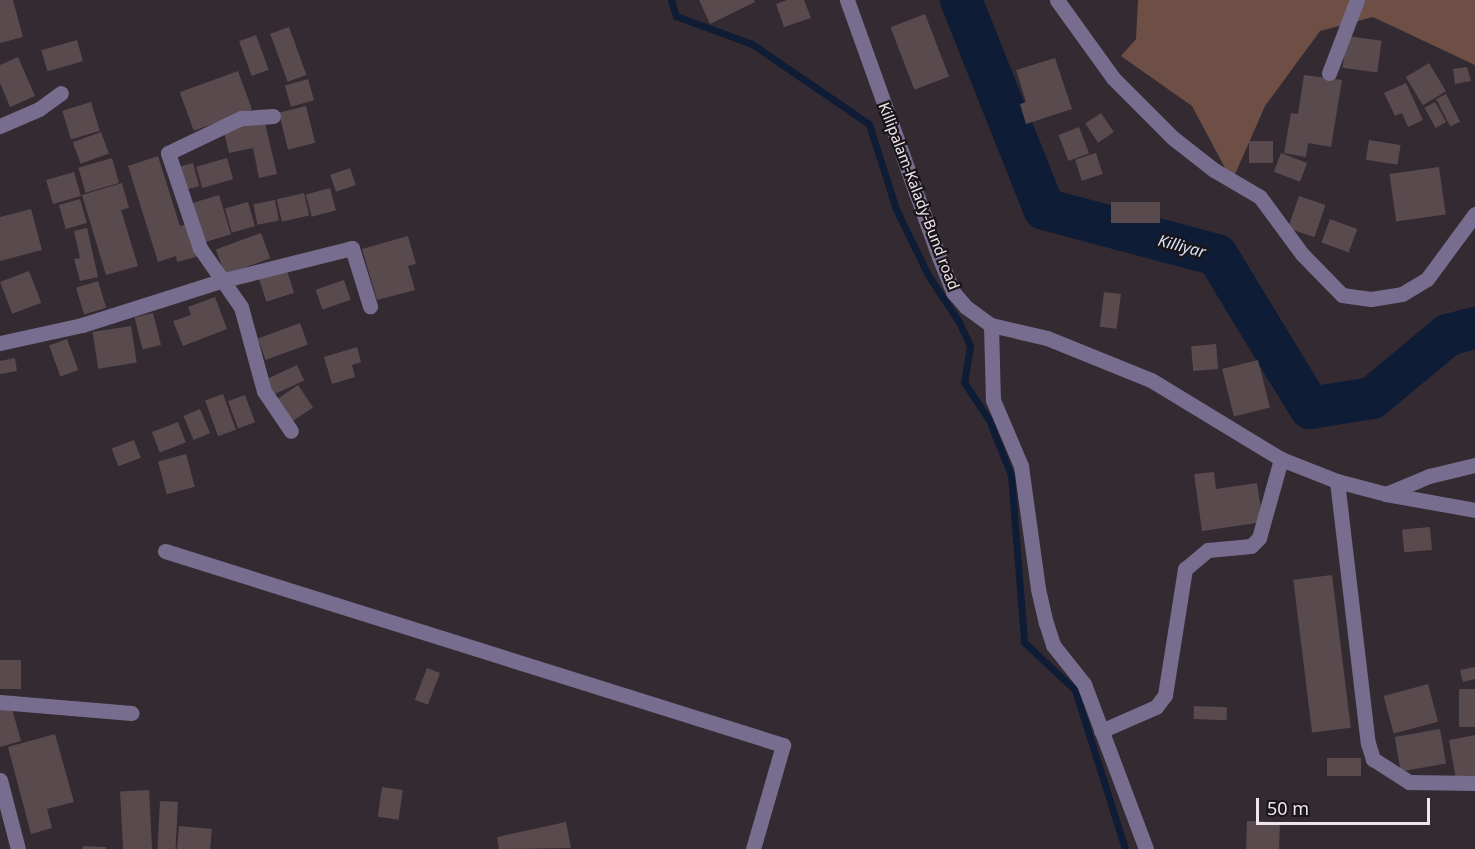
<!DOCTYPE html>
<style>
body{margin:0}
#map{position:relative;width:1475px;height:849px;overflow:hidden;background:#342a32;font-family:"Noto Sans",sans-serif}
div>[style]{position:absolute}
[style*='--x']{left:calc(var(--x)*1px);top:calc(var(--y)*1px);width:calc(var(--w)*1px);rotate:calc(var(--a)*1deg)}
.green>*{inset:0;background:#6e4f46}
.stream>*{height:7px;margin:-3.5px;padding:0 3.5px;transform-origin:3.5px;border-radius:3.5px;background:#0f1c36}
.river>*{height:42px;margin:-21px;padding:0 21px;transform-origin:21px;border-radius:21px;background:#0f1c36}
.building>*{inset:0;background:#594a4e;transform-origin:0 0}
.minor>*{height:15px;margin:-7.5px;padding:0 7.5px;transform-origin:7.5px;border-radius:7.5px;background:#776e8f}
span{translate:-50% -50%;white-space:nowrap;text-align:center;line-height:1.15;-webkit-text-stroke:4.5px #191418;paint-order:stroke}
.street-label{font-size:15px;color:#ede7ec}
.water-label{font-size:16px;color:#d5e1f7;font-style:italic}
.scale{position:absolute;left:1256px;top:798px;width:174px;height:27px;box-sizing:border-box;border:3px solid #ede7ec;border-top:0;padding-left:8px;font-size:18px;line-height:21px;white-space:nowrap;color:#ede7ec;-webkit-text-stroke:4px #191418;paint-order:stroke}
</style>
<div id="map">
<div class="green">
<div style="clip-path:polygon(1138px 0,1475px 0,1475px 65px,1373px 17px,1320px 31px,1265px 106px,1232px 181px,1192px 106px,1121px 56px,1136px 39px)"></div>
</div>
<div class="stream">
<div style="--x:671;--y:0;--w:17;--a:73"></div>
<div style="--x:676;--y:16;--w:81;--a:20.2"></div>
<div style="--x:752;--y:44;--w:142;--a:34.4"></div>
<div style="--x:869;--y:124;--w:89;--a:72.4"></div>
<div style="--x:896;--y:209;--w:73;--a:64.1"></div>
<div style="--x:928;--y:275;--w:56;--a:56.6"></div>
<div style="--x:959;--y:322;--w:26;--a:65"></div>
<div style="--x:970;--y:346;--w:36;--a:99"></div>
<div style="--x:964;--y:382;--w:45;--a:56.7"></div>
<div style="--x:989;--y:420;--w:59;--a:68.2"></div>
<div style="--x:1011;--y:475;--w:168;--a:85.5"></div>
<div style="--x:1024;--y:642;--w:70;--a:43.3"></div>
<div style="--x:1075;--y:690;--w:167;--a:72.5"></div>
</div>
<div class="river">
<div style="--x:961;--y:0;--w:225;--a:68.3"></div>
<div style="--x:1044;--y:209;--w:179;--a:14.9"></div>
<div style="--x:1217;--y:255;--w:179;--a:58.7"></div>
<div style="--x:1310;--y:408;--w:63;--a:-9.2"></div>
<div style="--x:1372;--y:398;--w:99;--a:-39.7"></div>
<div style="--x:1448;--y:335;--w:28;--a:-15"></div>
</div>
<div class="building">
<div style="clip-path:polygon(0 0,13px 0,23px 37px,0 43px)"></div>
<div style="clip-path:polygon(699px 0,754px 0,755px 2px,710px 24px)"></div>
<div style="clip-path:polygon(787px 0,804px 0,811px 18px,784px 27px,776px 4px)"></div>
<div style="left:925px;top:14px;width:67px;height:37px;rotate:69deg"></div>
<div style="left:289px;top:27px;width:51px;height:20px;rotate:70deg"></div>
<div style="left:256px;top:35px;width:37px;height:18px;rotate:70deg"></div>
<div style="left:1347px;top:36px;width:35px;height:32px;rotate:8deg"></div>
<div style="left:77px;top:40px;width:22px;height:37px;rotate:74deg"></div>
<div style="clip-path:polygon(18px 57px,35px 96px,10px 107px,0 83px,0 65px)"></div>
<div style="clip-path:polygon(1055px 58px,1072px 109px,1026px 124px,1020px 104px,1026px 102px,1016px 70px)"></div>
<div style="left:1429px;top:63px;width:33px;height:27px;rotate:59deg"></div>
<div style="clip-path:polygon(1467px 67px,1471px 81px,1455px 84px,1453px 69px)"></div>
<div style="left:238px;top:71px;width:41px;height:62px;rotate:70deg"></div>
<div style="clip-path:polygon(1304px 75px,1342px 80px,1331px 147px,1308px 143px,1306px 157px,1284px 153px,1291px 113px,1298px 114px)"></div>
<div style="left:308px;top:79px;width:22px;height:24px;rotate:74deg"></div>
<div style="clip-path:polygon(1406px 83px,1423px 120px,1408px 127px,1402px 113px,1395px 116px,1384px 93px)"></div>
<div style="left:1446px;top:94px;width:31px;height:11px;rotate:63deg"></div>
<div style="left:91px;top:102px;width:30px;height:30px;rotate:73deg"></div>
<div style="left:1435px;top:102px;width:23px;height:12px;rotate:61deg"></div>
<div style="left:306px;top:106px;width:38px;height:28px;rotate:76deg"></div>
<div style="left:1101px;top:113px;width:23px;height:19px;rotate:56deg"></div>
<div style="clip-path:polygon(264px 119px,277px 174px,259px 178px,253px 148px,229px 153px,223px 128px)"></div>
<div style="left:1079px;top:127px;width:28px;height:22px;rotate:69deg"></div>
<div style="left:101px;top:132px;width:23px;height:30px;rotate:70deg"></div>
<div style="left:1369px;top:140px;width:32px;height:20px;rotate:9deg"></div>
<div style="left:1249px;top:141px;width:24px;height:22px"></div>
<div style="left:1096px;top:153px;width:22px;height:22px;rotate:72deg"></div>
<div style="left:1281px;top:153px;width:28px;height:20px;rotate:21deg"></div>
<div style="clip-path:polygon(158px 156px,180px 226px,189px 224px,199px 256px,177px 262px,176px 256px,158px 262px,128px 166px)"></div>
<div style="left:112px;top:158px;width:26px;height:35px;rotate:74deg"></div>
<div style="left:227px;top:158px;width:22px;height:32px;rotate:74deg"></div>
<div style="left:193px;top:163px;width:24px;height:20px;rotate:75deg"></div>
<div style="left:1439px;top:167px;width:48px;height:50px;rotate:82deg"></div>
<div style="left:350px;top:168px;width:18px;height:21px;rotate:71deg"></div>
<div style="left:74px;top:172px;width:25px;height:29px;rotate:74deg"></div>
<div style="clip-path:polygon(122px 183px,129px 208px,121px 210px,138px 266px,106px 275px,82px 195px)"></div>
<div style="left:330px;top:188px;width:23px;height:25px;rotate:75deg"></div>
<div style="left:304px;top:193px;width:23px;height:28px;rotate:77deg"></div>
<div style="left:219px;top:195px;width:41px;height:31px;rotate:73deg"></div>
<div style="left:1299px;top:196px;width:28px;height:34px;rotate:19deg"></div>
<div style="left:80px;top:199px;width:25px;height:22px;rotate:74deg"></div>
<div style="left:275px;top:200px;width:21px;height:22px;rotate:79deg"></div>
<div style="left:248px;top:202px;width:25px;height:24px;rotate:74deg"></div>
<div style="left:1160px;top:202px;width:21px;height:49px;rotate:90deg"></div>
<div style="clip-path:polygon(31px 209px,42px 250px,0 261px,0 217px)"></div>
<div style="left:1330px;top:219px;width:29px;height:25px;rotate:20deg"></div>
<div style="clip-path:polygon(87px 228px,98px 277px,80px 281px,74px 259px,80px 258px,74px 231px)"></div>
<div style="left:261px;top:233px;width:27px;height:48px;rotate:70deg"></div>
<div style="clip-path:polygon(408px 236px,416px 264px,408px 266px,415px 290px,377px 300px,362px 249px)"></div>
<div style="left:286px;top:268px;width:26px;height:29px;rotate:72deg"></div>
<div style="left:29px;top:271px;width:34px;height:31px;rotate:69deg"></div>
<div style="left:344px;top:280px;width:21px;height:30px;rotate:71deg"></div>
<div style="left:98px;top:281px;width:28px;height:23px;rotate:73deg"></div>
<div style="left:1104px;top:292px;width:17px;height:35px;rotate:7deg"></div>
<div style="clip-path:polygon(215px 297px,227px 329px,183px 346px,173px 321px,191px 315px,188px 307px)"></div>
<div style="left:153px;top:313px;width:33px;height:19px;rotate:76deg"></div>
<div style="left:300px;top:323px;width:23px;height:45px;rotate:70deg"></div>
<div style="left:131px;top:326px;width:37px;height:39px;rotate:81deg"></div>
<div style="left:67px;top:339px;width:33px;height:19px;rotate:70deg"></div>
<div style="left:1216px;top:344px;width:25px;height:25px;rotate:85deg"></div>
<div style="clip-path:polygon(357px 347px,361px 362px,352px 365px,355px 377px,332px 384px,324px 357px)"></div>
<div style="clip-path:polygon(15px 358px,17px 371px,0 374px,0 361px)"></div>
<div style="left:1258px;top:360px;width:49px;height:37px;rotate:76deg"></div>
<div style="left:297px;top:365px;width:17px;height:33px;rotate:65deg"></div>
<div style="left:298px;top:385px;width:27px;height:25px;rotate:56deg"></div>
<div style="left:223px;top:394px;width:38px;height:19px;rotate:70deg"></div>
<div style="left:245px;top:395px;width:29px;height:18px;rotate:70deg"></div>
<div style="left:200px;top:409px;width:26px;height:18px;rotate:67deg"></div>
<div style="left:178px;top:422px;width:22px;height:28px;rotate:69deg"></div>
<div style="left:134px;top:440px;width:19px;height:24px;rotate:69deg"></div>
<div style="left:186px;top:454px;width:34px;height:29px;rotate:75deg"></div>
<div style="clip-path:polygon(1214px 472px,1216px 489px,1257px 483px,1263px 522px,1202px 531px,1194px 474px)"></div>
<div style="left:1430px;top:527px;width:23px;height:28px;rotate:85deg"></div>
<div style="left:1332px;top:575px;width:154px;height:39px;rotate:83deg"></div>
<div style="left:0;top:660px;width:21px;height:29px"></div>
<div style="clip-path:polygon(1475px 667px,1475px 679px,1463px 682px,1460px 670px)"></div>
<div style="left:427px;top:668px;width:14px;height:34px;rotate:21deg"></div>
<div style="left:1428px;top:684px;width:39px;height:46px;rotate:75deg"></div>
<div style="left:1475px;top:689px;width:38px;height:16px;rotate:90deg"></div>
<div style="clip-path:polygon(11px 705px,21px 741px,0 747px,0 708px)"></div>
<div style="left:1194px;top:706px;width:33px;height:13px;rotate:2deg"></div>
<div style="left:1440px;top:729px;width:35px;height:46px;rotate:80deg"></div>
<div style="clip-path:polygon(55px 734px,74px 802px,47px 809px,52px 828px,31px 834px,8px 747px)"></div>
<div style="clip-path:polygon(1475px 735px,1475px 776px,1456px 779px,1449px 740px)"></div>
<div style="left:1361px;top:758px;width:18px;height:34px;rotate:90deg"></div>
<div style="left:382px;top:787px;width:21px;height:30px;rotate:8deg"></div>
<div style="left:149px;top:790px;width:59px;height:29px;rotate:87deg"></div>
<div style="left:160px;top:801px;width:18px;height:48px;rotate:3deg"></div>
<div style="left:1247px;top:821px;width:33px;height:28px;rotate:2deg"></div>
<div style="clip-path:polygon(566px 822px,571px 848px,499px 849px,497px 837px)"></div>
<div style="left:179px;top:826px;width:33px;height:23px;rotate:5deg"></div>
<div style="clip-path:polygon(83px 846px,106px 847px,106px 849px,82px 849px)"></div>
</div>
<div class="minor">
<div style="--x:847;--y:0;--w:273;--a:70.3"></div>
<div style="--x:939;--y:257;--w:38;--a:68"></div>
<div style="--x:953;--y:292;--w:20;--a:49"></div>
<div style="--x:966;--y:307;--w:31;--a:36"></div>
<div style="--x:991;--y:325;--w:57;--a:13.1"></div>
<div style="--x:1047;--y:338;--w:112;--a:22"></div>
<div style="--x:1151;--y:380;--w:152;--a:31.3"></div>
<div style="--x:1281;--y:459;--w:60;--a:21.4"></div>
<div style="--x:1337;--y:481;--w:51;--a:14.9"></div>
<div style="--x:1386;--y:494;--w:90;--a:10.2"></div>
<div style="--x:1057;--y:0;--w:96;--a:54.3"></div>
<div style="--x:1113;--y:78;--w:85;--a:45"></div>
<div style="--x:1173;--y:138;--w:52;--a:38"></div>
<div style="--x:1214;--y:170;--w:53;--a:30.4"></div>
<div style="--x:1260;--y:197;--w:71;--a:53.6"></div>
<div style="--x:1302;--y:254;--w:57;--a:45.7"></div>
<div style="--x:1342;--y:295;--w:29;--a:8"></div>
<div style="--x:1371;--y:299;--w:31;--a:-9"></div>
<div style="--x:1402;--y:294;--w:29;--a:-31"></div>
<div style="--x:1427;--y:279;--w:81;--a:-53.6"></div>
<div style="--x:1329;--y:73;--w:78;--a:-69"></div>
<div style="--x:273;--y:116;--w:32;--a:176"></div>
<div style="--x:241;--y:118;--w:81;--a:154.4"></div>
<div style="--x:168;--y:153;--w:100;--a:71.4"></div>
<div style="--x:200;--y:248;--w:72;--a:55.2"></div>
<div style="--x:241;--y:307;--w:87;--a:74.7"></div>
<div style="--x:264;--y:391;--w:48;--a:56"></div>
<div style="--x:0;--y:126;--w:43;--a:-23.6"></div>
<div style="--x:39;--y:109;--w:27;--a:-36"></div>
<div style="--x:991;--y:325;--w:75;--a:88.5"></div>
<div style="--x:993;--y:400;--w:72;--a:67"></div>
<div style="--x:1021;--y:466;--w:124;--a:82.1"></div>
<div style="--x:1038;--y:589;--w:35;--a:77"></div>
<div style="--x:1046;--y:623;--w:23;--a:72"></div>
<div style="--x:1053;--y:645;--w:50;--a:51.5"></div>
<div style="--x:1084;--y:684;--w:176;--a:69.4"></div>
<div style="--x:0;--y:343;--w:84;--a:-12.4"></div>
<div style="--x:82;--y:325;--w:149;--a:-17.6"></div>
<div style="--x:224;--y:280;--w:132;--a:-14"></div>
<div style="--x:352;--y:248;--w:61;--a:72.8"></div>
<div style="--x:1337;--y:481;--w:264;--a:83.3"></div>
<div style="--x:1368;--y:743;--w:17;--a:73"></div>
<div style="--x:1373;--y:759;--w:43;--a:32.6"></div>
<div style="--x:1409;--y:782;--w:66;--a:0.9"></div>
<div style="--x:1386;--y:494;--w:47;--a:-22.7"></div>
<div style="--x:1429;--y:476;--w:47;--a:-13.4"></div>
<div style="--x:165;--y:551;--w:648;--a:17.43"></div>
<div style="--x:783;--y:745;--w:108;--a:106.1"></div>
<div style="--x:0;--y:702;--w:132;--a:4.8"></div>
<div style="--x:1101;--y:731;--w:60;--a:-23.6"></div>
<div style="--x:1156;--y:707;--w:15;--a:-53"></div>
<div style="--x:1165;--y:695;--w:128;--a:-81"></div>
<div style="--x:1185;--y:569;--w:30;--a:-40"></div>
<div style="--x:1208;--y:550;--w:43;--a:-5.3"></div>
<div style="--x:1251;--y:546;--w:11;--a:-45"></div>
<div style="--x:1259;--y:538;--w:82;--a:-74.4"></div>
<div style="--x:0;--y:780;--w:71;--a:75.4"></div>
</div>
<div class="street-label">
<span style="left:919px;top:196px;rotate:69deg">Killipalam-Kalady-Bund road</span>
</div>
<div class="water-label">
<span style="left:1182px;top:246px;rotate:15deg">Killiyar</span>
</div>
<div class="scale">50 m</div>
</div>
